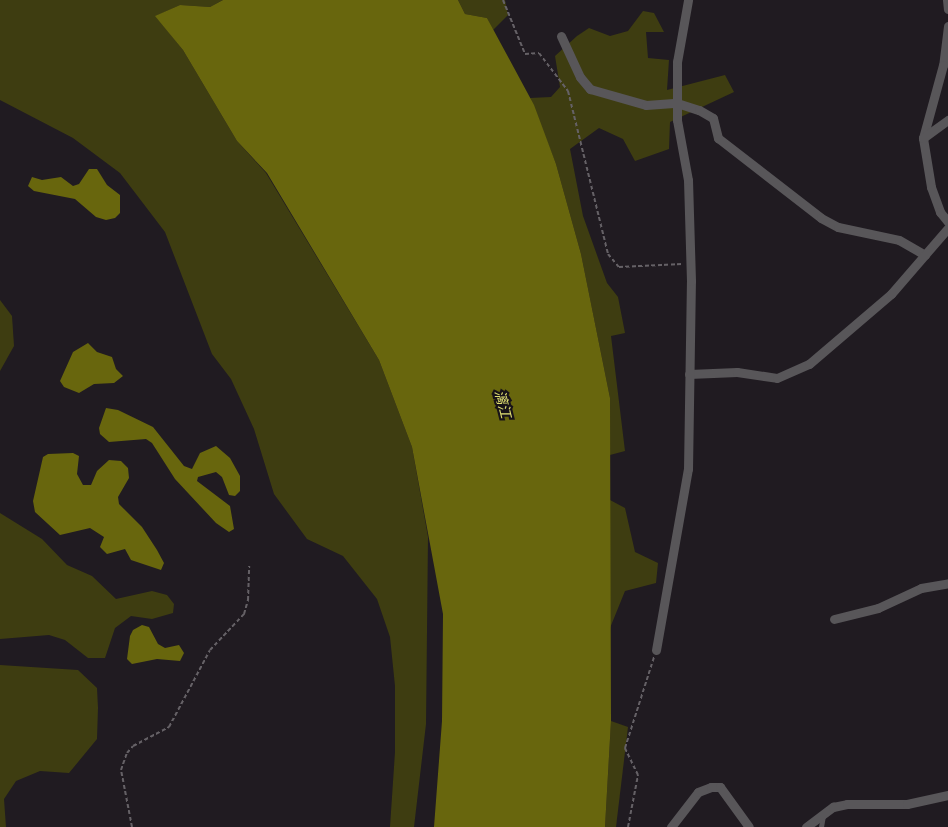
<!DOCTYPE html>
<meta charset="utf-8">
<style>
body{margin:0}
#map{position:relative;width:948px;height:827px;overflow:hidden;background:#201b21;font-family:"Noto Sans","Noto Sans SC",sans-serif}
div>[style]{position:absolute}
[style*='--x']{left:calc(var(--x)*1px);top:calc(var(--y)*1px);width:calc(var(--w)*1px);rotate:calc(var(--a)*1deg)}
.green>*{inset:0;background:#3e3d11}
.water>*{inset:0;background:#68660d}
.path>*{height:2px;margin-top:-1px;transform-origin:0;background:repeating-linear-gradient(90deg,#656166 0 4px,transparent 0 6.5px)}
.lane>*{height:4.5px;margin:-2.25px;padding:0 2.25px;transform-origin:2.25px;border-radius:2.25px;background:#585659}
.street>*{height:9px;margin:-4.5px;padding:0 4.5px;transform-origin:4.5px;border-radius:4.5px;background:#585659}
span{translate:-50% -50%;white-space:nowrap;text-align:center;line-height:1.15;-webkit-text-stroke:4.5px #171218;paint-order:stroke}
.water-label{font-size:14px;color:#e0df72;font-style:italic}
</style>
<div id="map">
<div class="green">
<div style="clip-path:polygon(0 0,223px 0,210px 7px,180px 5px,156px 16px,183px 50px,237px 141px,266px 173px,379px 360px,412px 447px,428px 537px,426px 724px,414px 827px,390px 827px,395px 752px,395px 686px,390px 637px,377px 599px,343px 556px,307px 539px,274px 494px,254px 429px,231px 379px,212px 354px,165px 232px,120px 173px,73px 138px,0 100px)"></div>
<div style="clip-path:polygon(458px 0,505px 0,508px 15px,493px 30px,487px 18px,465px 14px)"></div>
<div style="clip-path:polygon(643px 11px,654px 13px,664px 32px,646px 32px,648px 58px,669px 60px,667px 90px,725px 75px,734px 92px,670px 122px,669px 149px,635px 161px,623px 139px,599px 128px,570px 149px,583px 216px,607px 283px,618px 297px,625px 333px,611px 336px,625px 451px,610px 455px,610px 398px,581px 254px,556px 164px,530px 98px,551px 97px,560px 87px,555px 56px,577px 36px,589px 28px,610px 36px,628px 31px)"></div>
<div style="clip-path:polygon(0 300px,12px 316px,14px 346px,0 371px)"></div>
<div style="clip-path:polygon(610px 500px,625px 508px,635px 552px,658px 563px,656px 583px,625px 591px,610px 628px)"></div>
<div style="clip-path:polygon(0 513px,42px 539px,67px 565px,92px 576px,116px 599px,152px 591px,167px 595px,174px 604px,173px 613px,152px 619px,131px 616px,115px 628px,105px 658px,88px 658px,65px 640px,49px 635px,0 639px)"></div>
<div style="clip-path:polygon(0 665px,78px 670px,97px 688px,98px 708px,97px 739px,69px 773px,40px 771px,16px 781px,4px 799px,6px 827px,0 827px)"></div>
<div style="clip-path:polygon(611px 721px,628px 727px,616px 827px,605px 827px)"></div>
</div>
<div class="water">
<div style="clip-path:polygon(223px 0,458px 0,465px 14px,487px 18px,534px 105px,556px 164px,581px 254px,610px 398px,611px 721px,605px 827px,434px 827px,442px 721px,443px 614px,412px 447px,379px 360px,267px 173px,237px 141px,183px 50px,155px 16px,180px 5px,210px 7px)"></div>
<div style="clip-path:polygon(89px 169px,97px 169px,107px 185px,120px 195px,120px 213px,115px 218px,106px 220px,96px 217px,75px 199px,34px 191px,28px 186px,32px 177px,42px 180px,61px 177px,73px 186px,79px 184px)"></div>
<div style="clip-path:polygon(88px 343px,97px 352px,112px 357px,116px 369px,123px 376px,114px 383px,94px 384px,79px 393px,64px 387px,60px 381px,73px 352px)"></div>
<div style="clip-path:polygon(106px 408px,118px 410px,153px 427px,184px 466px,192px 469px,200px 453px,216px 446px,230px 458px,240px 476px,240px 491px,235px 496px,229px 495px,222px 477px,216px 472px,198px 477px,197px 481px,230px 506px,234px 529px,229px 532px,216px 523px,175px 479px,152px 443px,146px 439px,109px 442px,100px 434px,99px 428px)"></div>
<div style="clip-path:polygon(73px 453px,79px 456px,77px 474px,83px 485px,91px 485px,97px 471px,109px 460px,121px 461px,128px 468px,129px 478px,118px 497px,119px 504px,142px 527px,157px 550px,164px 563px,161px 570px,131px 560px,125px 549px,107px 554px,100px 547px,104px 537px,90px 528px,60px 535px,35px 512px,33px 501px,43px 457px,48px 454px)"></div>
<div style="clip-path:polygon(142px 625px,149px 627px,158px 644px,165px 648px,179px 645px,184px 653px,180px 661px,157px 659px,132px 664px,127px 659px,130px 636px,133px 630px)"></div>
</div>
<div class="path">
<div style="--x:503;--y:0;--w:58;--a:67.8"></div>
<div style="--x:525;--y:54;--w:14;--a:-4"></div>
<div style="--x:539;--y:53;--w:48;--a:52.7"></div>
<div style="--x:568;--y:91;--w:168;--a:76.2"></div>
<div style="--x:608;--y:254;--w:17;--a:50"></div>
<div style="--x:619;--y:267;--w:63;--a:-2.7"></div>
<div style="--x:132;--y:827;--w:58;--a:-100.9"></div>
<div style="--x:121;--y:770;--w:18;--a:-71"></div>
<div style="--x:127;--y:753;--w:9;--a:-49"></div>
<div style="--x:133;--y:746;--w:41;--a:-27.8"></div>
<div style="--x:169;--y:727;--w:87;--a:-62"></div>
<div style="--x:210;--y:650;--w:50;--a:-46.6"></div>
<div style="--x:244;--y:614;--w:15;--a:-74"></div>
<div style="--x:248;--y:600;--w:34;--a:-88"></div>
<div style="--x:628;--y:827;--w:53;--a:-79.1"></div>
<div style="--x:638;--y:775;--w:30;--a:-116"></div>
<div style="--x:625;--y:748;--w:96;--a:-72.3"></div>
</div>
<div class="lane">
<div style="--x:821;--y:827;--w:11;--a:-80"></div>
</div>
<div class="street">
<div style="--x:947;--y:0;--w:9;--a:84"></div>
<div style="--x:948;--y:26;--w:39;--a:97"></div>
<div style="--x:943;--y:65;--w:76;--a:105.3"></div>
<div style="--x:923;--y:138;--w:50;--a:80.7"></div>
<div style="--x:931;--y:187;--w:27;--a:70"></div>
<div style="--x:940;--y:212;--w:13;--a:51"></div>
<div style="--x:561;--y:36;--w:45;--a:65.1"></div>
<div style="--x:580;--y:77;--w:16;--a:50"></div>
<div style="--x:590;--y:89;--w:58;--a:15.9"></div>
<div style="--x:646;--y:105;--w:31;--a:-4"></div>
<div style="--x:677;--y:103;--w:23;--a:18"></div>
<div style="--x:699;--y:110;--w:16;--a:30"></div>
<div style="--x:713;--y:118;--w:21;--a:76"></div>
<div style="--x:718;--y:138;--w:130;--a:37.8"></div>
<div style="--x:821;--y:218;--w:19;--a:28"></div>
<div style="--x:838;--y:227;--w:62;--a:12"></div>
<div style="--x:899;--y:240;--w:30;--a:30"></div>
<div style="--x:923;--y:138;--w:31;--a:-36"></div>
<div style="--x:689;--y:374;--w:48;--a:-2.4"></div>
<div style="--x:737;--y:372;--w:40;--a:8.5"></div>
<div style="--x:777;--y:378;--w:35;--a:-24"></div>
<div style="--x:809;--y:364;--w:108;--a:-40.5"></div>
<div style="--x:891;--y:294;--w:87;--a:-49.2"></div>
<div style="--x:834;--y:619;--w:45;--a:-14"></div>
<div style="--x:878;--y:608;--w:47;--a:-24.9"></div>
<div style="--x:921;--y:588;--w:27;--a:-10"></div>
<div style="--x:656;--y:650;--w:184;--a:-80"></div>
<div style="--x:688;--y:469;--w:188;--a:-89.1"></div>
<div style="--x:691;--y:281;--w:101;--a:-91.7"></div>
<div style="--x:688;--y:180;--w:61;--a:-100.4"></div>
<div style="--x:677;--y:120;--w:58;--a:-90"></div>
<div style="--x:677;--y:62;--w:63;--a:-79.9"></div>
<div style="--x:671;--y:827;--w:44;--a:-52.4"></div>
<div style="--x:698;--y:792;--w:14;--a:-21"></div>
<div style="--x:711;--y:787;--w:9;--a:0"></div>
<div style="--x:720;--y:787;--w:49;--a:54.1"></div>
<div style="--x:806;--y:827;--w:34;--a:-37"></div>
<div style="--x:833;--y:807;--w:14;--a:-12"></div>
<div style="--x:847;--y:804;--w:60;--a:0"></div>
<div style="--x:907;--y:804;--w:42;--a:-12.4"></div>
</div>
<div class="water-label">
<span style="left:503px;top:404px;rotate:76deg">漓江</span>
</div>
</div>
